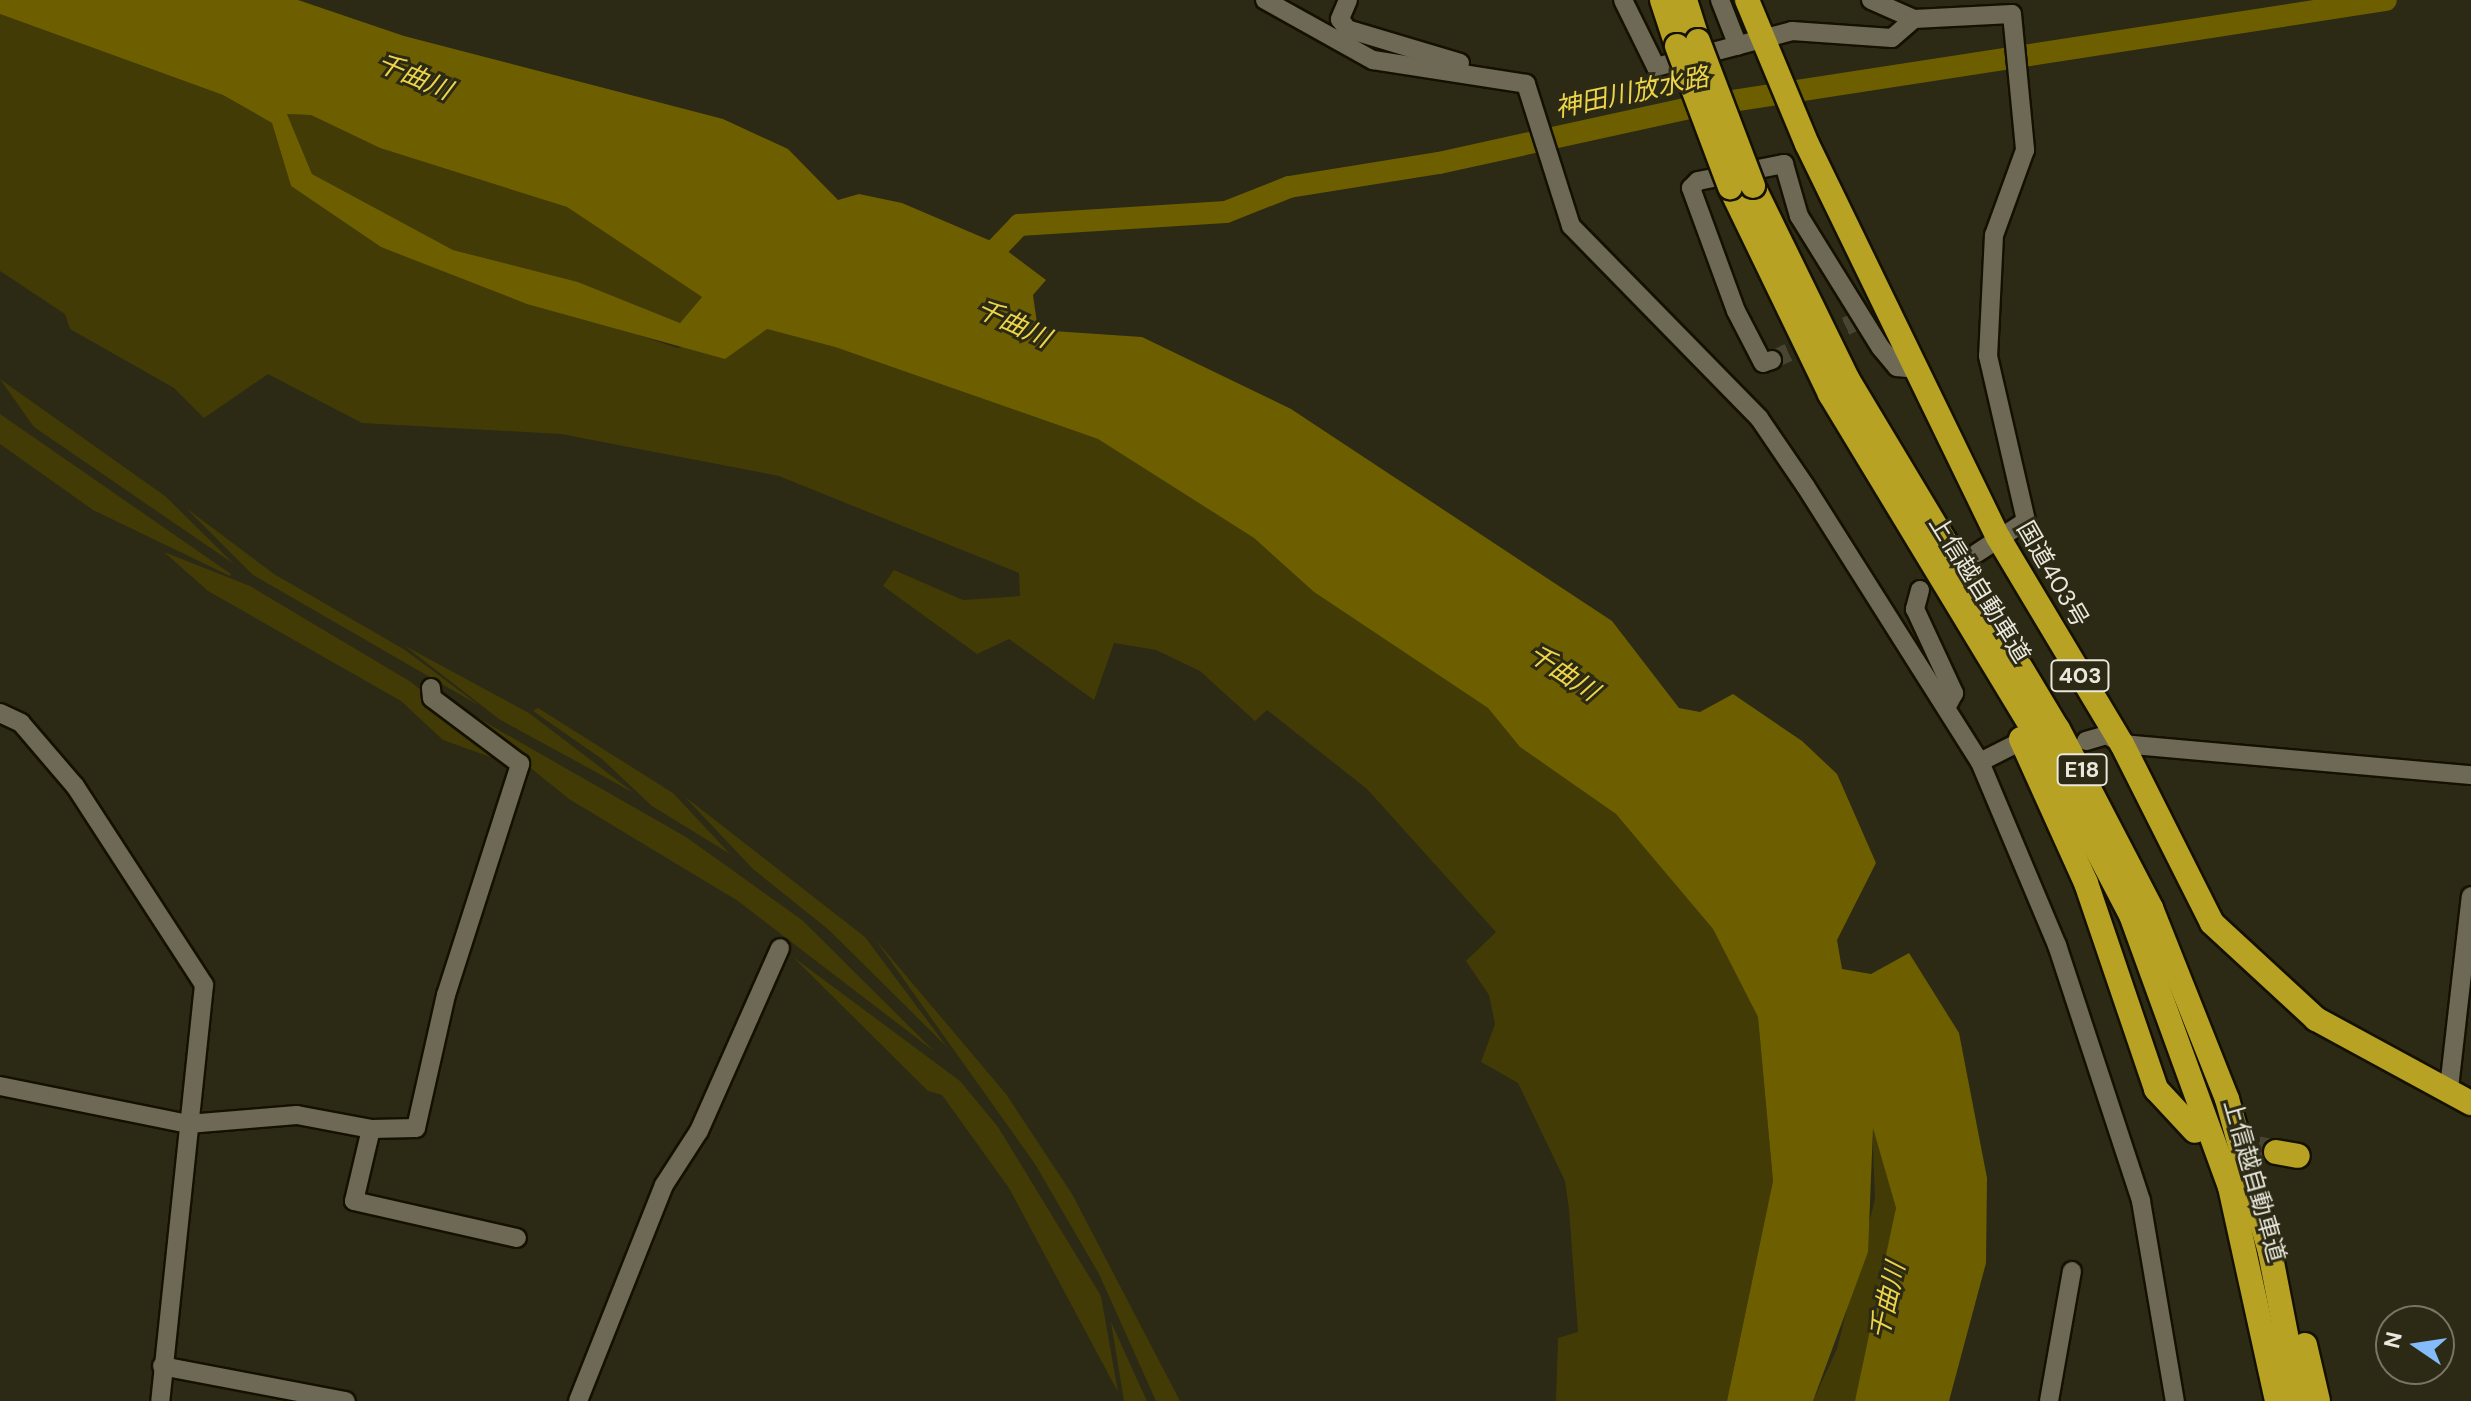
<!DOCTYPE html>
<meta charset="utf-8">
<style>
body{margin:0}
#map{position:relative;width:2471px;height:1401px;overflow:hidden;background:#2c2915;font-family:"DM Sans","Noto Sans JP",sans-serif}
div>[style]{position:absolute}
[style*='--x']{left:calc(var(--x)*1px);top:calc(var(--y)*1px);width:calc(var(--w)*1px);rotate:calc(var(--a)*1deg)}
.green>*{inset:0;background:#433b06}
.water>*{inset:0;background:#6d5f00}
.river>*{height:22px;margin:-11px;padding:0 11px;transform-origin:11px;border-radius:11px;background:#6d5f00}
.minor-tunnel>*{height:18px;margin-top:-9px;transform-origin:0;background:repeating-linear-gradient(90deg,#484633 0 18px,transparent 0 27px)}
.highway-tunnel>*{height:24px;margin-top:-12px;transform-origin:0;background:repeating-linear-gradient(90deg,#484633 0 24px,transparent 0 36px)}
.roads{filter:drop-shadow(2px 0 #141101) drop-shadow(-2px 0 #141101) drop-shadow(0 2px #141101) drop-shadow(0 -2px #141101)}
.minor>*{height:18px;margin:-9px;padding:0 9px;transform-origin:9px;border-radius:9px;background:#6d6954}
.highway>*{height:24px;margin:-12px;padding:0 12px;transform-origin:12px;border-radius:12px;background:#b7a223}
.bridges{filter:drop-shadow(2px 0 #141101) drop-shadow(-2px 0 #141101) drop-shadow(0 2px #141101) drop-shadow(0 -2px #141101)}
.highway-bridge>*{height:24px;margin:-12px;padding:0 12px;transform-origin:12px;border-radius:12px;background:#b7a223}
span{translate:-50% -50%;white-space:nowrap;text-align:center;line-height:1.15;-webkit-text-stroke:6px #2c2915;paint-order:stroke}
.shield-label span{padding:2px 6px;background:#2c2915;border:2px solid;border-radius:6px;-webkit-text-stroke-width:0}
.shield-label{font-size:22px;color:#eae8dc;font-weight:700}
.street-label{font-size:24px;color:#eae8dc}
.water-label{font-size:26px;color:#edd549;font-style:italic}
.north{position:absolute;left:2375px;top:1305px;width:80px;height:80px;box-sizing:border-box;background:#2c2915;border:2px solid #787565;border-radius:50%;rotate:283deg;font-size:22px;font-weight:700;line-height:32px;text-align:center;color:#eae8dc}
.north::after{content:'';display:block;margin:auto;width:28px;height:36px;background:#84bcfb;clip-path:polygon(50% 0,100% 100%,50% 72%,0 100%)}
</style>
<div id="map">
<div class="green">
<div style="clip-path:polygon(0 14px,223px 95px,272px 123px,291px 186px,381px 247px,677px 348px,767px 329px,835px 347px,1098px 439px,1254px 538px,1314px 592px,1488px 708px,1520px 747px,1616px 814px,1713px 929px,1758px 1017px,1773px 1181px,1727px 1401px,1556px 1401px,1558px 1338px,1578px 1332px,1569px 1209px,1565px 1181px,1518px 1083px,1481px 1062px,1495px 1024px,1489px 995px,1466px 961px,1496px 932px,1367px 789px,1267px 710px,1255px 721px,1200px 671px,1156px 650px,1114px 643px,1094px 700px,1009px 639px,977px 654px,883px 586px,894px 570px,963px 600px,1020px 596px,1019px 573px,779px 476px,561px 434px,362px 423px,268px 374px,204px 418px,174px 388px,70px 329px,65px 314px,0 271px)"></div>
<div style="clip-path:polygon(287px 114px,311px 115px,380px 148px,567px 207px,702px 297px,680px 323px,578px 282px,453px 250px,312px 174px)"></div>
<div style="clip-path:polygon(0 379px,165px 496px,234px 564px,34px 427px)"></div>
<div style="clip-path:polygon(0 414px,231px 574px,230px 576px,93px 510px,0 444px)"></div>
<div style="clip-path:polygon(186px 508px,274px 574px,405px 650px,480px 706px,253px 575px)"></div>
<div style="clip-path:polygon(164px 552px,250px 586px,411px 682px,513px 765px,443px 740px,401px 701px,208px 591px)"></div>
<div style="clip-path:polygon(405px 646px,529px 713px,634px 793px,499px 719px)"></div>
<div style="clip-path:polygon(448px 701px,686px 837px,802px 920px,935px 1052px,738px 901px,569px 799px)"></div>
<div style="clip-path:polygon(538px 708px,673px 793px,730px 854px,652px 806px,602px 759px,533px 711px)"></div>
<div style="clip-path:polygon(684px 796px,865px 937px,947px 1047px,829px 930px,753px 869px)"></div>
<div style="clip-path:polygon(875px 939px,1006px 1094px,1072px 1194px,1180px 1401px,1156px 1401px,1099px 1274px,1035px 1164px)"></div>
<div style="clip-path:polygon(793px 957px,960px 1081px,998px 1127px,1101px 1296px,1118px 1392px,1009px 1188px,942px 1095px,928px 1091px)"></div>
<div style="clip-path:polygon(1872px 1123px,1896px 1208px,1889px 1263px,1855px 1401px,1813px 1401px,1837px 1349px,1875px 1199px)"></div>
<div style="clip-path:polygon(1111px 1322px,1145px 1397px,1147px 1401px,1124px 1401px)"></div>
</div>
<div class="water">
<div style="clip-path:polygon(evenodd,0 0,298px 0,404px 36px,723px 119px,788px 149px,838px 200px,859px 194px,902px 203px,998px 244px,1046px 280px,1033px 295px,1038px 330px,1142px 337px,1291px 409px,1612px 621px,1679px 708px,1700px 712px,1733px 694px,1802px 741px,1837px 774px,1876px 863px,1837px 940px,1842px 969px,1871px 974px,1909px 953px,1959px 1033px,1987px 1178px,1986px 1263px,1949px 1401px,1855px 1401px,1896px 1208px,1873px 1128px,1868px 1252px,1813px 1401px,1727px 1401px,1773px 1181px,1758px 1017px,1713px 929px,1616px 814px,1520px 747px,1488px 708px,1314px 592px,1254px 538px,1098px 439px,835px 347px,767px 329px,725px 359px,527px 304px,381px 247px,291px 186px,272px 123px,223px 95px,0 14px,0 0,287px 114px,311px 115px,380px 148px,567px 207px,702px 297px,680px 323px,578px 282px,453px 250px,312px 174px,287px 114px)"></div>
</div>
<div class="river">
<div style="--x:980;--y:266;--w:57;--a:-46.4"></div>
<div style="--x:1019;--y:225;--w:207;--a:-3.6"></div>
<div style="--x:1226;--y:212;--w:68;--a:-21.6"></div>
<div style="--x:1289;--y:187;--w:152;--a:-9.1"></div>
<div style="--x:1439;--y:163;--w:260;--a:-12.4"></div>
<div style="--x:1693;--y:107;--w:701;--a:-8.78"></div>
</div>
<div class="minor-tunnel">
<div style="--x:1772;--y:360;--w:89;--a:-24.6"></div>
</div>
<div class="highway-tunnel">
<div style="--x:2223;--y:1141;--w:54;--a:11.7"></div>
</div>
<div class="roads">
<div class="minor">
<div style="--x:1265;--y:0;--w:124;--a:29.1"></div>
<div style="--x:1373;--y:60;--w:155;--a:8.9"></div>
<div style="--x:1526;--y:84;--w:149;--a:72.4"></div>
<div style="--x:1571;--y:226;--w:269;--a:45.6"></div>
<div style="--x:1759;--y:418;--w:83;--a:55.7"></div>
<div style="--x:1806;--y:487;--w:325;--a:57.7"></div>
<div style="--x:1980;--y:762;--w:199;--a:67.2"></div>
<div style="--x:2057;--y:945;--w:269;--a:71.8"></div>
<div style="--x:2141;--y:1201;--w:203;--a:80.4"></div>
<div style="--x:1348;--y:0;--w:21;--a:113"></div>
<div style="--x:1340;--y:19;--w:12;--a:55"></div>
<div style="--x:1347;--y:29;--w:118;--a:16.7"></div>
<div style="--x:1623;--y:0;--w:75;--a:63.8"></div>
<div style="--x:1656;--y:67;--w:141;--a:-14.8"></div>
<div style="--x:1792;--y:31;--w:100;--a:4"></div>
<div style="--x:1892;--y:38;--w:29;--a:-41"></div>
<div style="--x:1720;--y:0;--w:49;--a:68.6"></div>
<div style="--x:1871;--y:0;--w:47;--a:23.8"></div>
<div style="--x:1914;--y:19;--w:98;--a:-2.9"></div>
<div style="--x:2012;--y:14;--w:137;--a:84.5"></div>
<div style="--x:2025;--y:150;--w:90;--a:110"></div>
<div style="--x:1994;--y:235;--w:121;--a:92.8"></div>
<div style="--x:1988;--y:356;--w:169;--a:77"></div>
<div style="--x:2026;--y:521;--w:59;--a:146.9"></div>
<div style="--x:1772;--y:360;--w:9;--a:162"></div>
<div style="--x:1763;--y:363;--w:59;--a:-117.4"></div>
<div style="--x:1736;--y:311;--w:131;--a:-110.1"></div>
<div style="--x:1691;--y:188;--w:10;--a:-45"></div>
<div style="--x:1698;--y:181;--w:88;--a:-11.2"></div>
<div style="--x:1784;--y:164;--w:54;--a:73.9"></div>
<div style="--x:1799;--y:216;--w:155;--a:58.2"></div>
<div style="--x:1881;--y:348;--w:25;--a:50"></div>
<div style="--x:1897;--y:367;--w:18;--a:6"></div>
<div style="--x:1920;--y:590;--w:20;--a:105"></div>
<div style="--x:1915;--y:609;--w:93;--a:65.1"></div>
<div style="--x:1954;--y:693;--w:15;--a:118"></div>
<div style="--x:0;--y:713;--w:23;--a:25"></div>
<div style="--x:21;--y:723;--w:83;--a:49.4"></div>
<div style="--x:75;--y:786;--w:237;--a:57"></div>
<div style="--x:204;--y:985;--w:418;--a:96"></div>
<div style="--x:2086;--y:741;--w:22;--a:-16"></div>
<div style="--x:2107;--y:735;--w:17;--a:31"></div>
<div style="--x:2122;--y:744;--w:350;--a:5.1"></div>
<div style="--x:1980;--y:762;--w:36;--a:-27"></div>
<div style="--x:0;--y:1086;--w:192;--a:11.4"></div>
<div style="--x:188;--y:1124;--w:109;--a:-4.7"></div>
<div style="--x:297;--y:1115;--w:75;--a:10.7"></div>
<div style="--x:371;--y:1129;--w:45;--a:-1.3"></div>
<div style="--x:416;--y:1128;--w:136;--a:-77.3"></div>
<div style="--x:446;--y:995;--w:243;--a:-72.2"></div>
<div style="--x:520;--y:764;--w:110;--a:-143.1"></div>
<div style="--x:432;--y:698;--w:10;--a:-96"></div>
<div style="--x:2449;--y:1088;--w:193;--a:-83.5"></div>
<div style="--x:371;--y:1129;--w:74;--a:103.3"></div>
<div style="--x:354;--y:1201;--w:167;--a:12.8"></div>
<div style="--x:162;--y:1366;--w:187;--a:10.8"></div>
<div style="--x:578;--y:1401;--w:232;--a:-68.3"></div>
<div style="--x:664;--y:1185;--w:64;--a:-57.1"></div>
<div style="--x:699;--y:1131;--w:200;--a:-66.1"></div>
<div style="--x:2049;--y:1401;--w:132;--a:-80"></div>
</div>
<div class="highway">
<div style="--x:1662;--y:0;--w:48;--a:71.9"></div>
<div style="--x:1685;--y:0;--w:43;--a:72.4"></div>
<div style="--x:1747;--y:0;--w:156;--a:67.4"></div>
<div style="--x:1807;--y:144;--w:437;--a:64.1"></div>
<div style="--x:1998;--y:537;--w:241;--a:59.1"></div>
<div style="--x:2122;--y:744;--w:200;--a:63.3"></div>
<div style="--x:2212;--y:923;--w:142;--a:42.7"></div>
<div style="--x:2316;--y:1019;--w:176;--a:28.5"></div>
<div style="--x:1753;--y:186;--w:216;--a:63.9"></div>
<div style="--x:1848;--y:380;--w:407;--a:59"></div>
<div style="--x:2058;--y:729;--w:202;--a:62.5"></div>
<div style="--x:2151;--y:908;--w:206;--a:68.3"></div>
<div style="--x:2227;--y:1099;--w:159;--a:74.3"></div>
<div style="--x:2270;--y:1252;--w:152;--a:79"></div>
<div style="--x:1730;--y:187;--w:230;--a:64.2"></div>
<div style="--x:1830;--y:394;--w:406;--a:58.8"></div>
<div style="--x:2040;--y:741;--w:196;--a:62.4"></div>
<div style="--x:2131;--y:915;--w:289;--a:70"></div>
<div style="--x:2230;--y:1187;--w:219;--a:77.6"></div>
<div style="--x:2021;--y:739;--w:158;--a:65.7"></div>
<div style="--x:2086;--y:883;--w:218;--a:71.2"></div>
<div style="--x:2156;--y:1089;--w:57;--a:47.1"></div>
<div style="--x:2276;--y:1152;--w:22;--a:10"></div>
<div style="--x:2305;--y:1345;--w:57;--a:76.9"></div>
</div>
</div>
<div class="bridges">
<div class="highway-bridge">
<div style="--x:1698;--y:41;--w:155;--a:69.2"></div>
<div style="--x:1677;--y:46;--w:151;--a:69.4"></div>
</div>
</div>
<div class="shield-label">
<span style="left:2080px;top:676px">403</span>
<span style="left:2082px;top:770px">E18</span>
</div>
<div class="street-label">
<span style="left:2053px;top:574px;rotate:60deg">国道403号</span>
<span style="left:1980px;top:589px;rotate:58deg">上信越自動車道</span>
<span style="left:2255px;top:1181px;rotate:74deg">上信越自動車道</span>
</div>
<div class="water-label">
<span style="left:414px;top:77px;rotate:23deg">千曲川</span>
<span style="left:1632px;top:93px;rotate:-12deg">神田川放水路</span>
<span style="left:1013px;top:324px;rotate:25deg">千曲川</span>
<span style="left:1563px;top:673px;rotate:34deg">千曲川</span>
<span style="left:1888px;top:1301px;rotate:-77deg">千曲川</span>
</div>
<div class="north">N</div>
</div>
